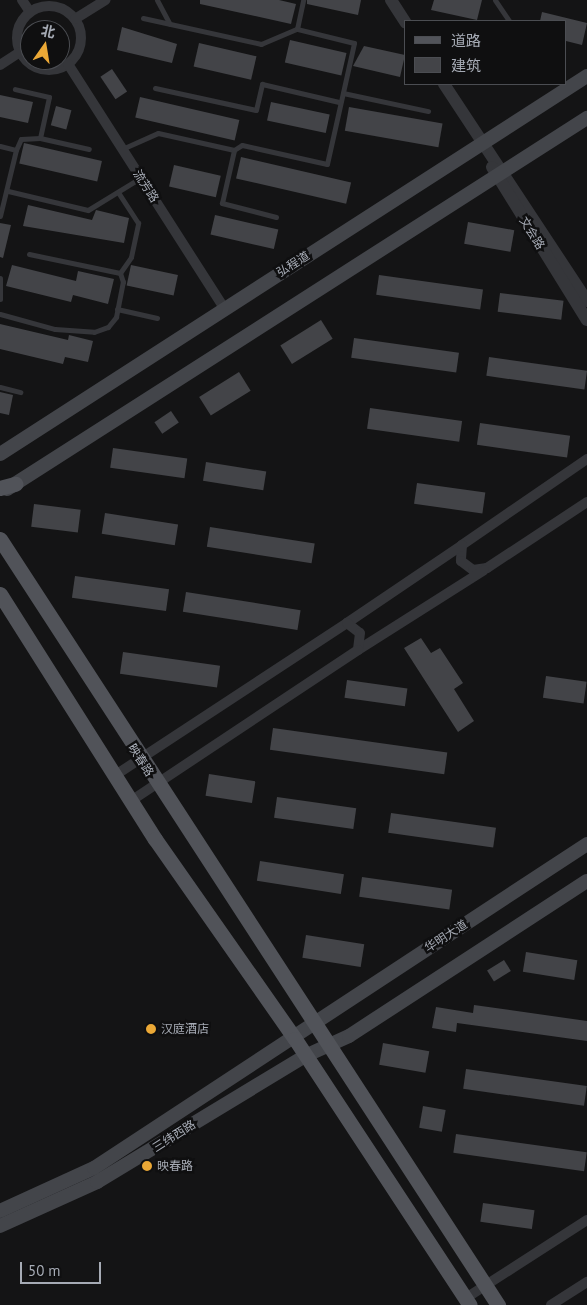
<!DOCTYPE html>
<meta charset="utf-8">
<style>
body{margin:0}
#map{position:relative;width:587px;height:1305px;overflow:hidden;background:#141415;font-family:"PT Sans","Noto Sans SC",sans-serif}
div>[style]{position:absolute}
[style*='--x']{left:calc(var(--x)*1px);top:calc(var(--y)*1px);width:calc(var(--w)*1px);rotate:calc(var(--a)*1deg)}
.building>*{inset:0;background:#434448;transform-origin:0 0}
.service>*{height:5px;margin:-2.5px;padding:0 2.5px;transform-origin:2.5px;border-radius:2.5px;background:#35363a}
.minor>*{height:10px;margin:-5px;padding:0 5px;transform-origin:5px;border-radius:5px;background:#35363a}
.minor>.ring{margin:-5px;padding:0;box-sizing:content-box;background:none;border:10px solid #35363a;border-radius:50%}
.tertiary>*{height:12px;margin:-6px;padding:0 6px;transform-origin:6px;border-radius:6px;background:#35363a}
.secondary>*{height:14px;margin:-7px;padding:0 7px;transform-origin:7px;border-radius:7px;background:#43454a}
.primary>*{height:15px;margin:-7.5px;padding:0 7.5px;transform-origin:7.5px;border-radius:7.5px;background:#515359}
.dots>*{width:14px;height:14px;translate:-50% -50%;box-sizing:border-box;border:2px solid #0f0f10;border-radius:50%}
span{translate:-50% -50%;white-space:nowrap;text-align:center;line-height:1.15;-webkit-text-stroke:5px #0f0f10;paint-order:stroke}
.street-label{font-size:12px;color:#a6abb5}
.poi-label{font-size:12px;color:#a6abb5}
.left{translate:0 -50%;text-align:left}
.legend{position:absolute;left:404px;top:20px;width:162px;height:65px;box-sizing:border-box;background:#0f0f10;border:1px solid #4b4d52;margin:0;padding:6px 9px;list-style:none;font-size:15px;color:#a6abb5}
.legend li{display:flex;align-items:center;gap:10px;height:25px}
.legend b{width:25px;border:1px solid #4b4d52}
.north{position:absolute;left:20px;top:20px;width:50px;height:50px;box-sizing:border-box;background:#0f0f10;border:1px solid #4b4d52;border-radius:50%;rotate:13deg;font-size:14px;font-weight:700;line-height:20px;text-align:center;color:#a6abb5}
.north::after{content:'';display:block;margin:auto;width:18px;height:22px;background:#eba836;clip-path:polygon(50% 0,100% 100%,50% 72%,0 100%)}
.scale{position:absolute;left:20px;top:1262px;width:81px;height:22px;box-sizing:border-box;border:2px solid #a6abb5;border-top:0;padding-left:6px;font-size:15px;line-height:18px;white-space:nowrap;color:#a6abb5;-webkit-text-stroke:4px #0f0f10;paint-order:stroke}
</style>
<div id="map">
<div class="building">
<div style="clip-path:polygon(200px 0,279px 0,296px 4px,291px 24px,200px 4px)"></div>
<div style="clip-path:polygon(307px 0,361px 0,358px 15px,307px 4px)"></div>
<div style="clip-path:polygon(434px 0,482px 0,477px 20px,431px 10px)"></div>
<div style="clip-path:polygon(542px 12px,587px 23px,582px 45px,566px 41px,566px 21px,540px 21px)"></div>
<div style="clip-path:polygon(122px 27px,177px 44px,172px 63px,117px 50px)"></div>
<div style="left:290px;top:40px;width:58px;height:23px;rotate:13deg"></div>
<div style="left:199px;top:43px;width:59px;height:24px;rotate:13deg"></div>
<div style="clip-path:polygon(364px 46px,405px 55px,400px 77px,353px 66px)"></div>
<div style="left:112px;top:69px;width:27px;height:14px;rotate:56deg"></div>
<div style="clip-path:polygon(0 95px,33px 102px,28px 123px,0 117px)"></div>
<div style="left:140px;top:97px;width:102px;height:21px;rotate:13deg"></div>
<div style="left:271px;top:102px;width:60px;height:19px;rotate:12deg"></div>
<div style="left:56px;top:106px;width:16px;height:20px;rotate:15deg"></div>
<div style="left:349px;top:107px;width:95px;height:24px;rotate:10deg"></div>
<div style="left:24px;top:143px;width:80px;height:21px;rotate:13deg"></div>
<div style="left:241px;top:157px;width:113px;height:22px;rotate:13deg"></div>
<div style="left:174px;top:165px;width:48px;height:22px;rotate:13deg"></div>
<div style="clip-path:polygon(28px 205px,92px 220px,96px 210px,129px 218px,124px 243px,23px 226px)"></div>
<div style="left:215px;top:215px;width:65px;height:20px;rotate:13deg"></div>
<div style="left:468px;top:222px;width:47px;height:22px;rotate:10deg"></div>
<div style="clip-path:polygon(0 223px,11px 225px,3px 258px,0 257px)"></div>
<div style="clip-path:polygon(12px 265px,76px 281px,78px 271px,114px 279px,108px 304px,73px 295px,71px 302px,6px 286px)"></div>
<div style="left:131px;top:265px;width:48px;height:21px;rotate:12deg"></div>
<div style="left:379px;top:275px;width:105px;height:20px;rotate:8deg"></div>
<div style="left:500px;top:293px;width:64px;height:19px;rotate:7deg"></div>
<div style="left:321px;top:320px;width:22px;height:48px;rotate:58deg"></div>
<div style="clip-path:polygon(0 324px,68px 340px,69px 335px,93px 341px,88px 362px,65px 357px,63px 364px,0 349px)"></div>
<div style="left:354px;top:338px;width:106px;height:20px;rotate:8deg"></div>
<div style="left:489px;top:357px;width:99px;height:19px;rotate:8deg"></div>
<div style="left:239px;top:372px;width:22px;height:47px;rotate:58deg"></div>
<div style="clip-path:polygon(0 392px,13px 395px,9px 415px,0 413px)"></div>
<div style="left:370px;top:408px;width:93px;height:21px;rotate:8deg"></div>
<div style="left:171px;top:411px;width:14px;height:20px;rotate:56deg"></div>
<div style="left:480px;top:423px;width:91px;height:22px;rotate:8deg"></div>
<div style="left:113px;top:448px;width:75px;height:20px;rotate:8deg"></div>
<div style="left:206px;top:462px;width:61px;height:19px;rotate:9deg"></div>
<div style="left:417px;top:483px;width:69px;height:21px;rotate:8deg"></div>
<div style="left:34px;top:504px;width:47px;height:23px;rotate:7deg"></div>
<div style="left:105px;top:513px;width:74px;height:21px;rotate:9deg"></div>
<div style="left:210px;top:527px;width:106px;height:20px;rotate:9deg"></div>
<div style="left:75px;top:576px;width:95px;height:22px;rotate:8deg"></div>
<div style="left:186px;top:592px;width:116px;height:20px;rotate:9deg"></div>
<div style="clip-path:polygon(421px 638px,431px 653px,440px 648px,463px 683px,454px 689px,474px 721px,458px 732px,404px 648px)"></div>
<div style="left:123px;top:652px;width:98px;height:22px;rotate:8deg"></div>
<div style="left:546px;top:676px;width:41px;height:22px;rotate:8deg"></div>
<div style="left:347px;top:680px;width:61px;height:18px;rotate:8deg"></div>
<div style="left:273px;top:728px;width:176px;height:22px;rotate:8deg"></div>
<div style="left:209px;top:774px;width:47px;height:22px;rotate:9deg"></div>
<div style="left:277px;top:797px;width:80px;height:21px;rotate:8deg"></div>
<div style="left:391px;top:813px;width:106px;height:20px;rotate:8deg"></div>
<div style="left:260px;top:861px;width:85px;height:20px;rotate:9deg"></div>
<div style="left:362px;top:877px;width:91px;height:20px;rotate:8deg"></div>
<div style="left:306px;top:935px;width:59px;height:23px;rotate:9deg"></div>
<div style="left:526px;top:952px;width:52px;height:20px;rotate:9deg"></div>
<div style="left:504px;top:960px;width:13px;height:20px;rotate:58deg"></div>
<div style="clip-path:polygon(474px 1005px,587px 1021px,587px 1041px,457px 1023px,456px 1032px,432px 1028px,436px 1007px,473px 1013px)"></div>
<div style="left:383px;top:1043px;width:47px;height:22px;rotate:10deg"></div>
<div style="left:466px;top:1069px;width:122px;height:20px;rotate:8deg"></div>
<div style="left:423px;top:1106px;width:23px;height:22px;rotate:10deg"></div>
<div style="left:456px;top:1134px;width:132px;height:19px;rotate:8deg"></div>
<div style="left:483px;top:1203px;width:52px;height:19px;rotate:8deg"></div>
</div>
<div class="service">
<div style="--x:157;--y:0;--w:27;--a:62"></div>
<div style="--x:495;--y:0;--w:25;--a:56"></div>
<div style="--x:143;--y:18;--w:121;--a:12.4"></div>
<div style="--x:261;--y:44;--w:39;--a:-23"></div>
<div style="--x:155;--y:88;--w:103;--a:12.3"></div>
<div style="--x:256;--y:110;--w:27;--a:-77"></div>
<div style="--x:262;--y:84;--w:79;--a:13.2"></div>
<div style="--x:343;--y:93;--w:87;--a:12"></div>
<div style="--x:40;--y:138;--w:50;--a:12.7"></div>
<div style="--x:0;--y:146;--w:16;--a:14"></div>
<div style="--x:122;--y:149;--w:39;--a:-24"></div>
<div style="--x:158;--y:133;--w:78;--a:12.6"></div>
<div style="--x:8;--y:191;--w:82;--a:13.4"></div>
<div style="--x:88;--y:210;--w:61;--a:-31.6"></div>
<div style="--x:0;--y:216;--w:68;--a:-76.4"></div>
<div style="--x:16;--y:150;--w:12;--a:-66"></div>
<div style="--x:21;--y:139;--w:19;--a:-3"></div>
<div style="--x:40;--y:138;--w:42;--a:-77.6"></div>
<div style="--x:49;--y:97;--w:35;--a:-167"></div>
<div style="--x:276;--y:217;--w:56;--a:-165.5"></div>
<div style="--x:222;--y:203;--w:54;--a:-77.2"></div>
<div style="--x:234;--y:150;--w:9;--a:-32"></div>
<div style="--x:242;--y:145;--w:87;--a:12.6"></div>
<div style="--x:327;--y:164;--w:124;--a:-77.4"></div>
<div style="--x:354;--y:43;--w:59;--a:-166.2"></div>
<div style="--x:297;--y:29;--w:30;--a:-78"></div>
<div style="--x:29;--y:254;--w:93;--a:11.8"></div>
<div style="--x:0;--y:278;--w:21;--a:90"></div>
<div style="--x:117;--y:309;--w:41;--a:12.7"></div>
<div style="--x:0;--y:314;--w:57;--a:15.3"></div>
<div style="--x:55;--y:329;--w:39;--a:4"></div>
<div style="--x:94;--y:332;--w:15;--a:-20"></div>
<div style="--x:108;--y:327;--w:13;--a:-51"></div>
<div style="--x:116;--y:317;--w:36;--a:-79"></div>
<div style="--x:123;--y:282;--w:9;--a:-108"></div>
<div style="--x:120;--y:273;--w:19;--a:-55"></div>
<div style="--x:131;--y:257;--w:35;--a:-78"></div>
<div style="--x:138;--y:223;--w:35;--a:-123"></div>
<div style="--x:0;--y:387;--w:21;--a:14"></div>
</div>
<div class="minor">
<div style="--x:22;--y:0;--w:14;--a:56"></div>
<div class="ring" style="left:17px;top:6px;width:54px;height:54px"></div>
<div style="--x:75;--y:19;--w:36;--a:-32"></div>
<div style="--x:68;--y:64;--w:290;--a:57.4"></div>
<div style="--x:0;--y:65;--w:24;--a:-33"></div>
<div style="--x:587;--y:459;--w:152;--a:145.5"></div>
<div style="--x:462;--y:545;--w:16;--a:94"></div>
<div style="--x:461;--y:561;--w:15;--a:37"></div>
<div style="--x:473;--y:570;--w:14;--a:-8"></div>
<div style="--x:487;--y:568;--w:120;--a:-33.4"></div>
<div style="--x:347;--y:623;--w:139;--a:-34.1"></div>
<div style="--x:358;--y:650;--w:149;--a:-32.4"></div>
<div style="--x:114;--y:776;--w:279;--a:-33.3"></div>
<div style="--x:347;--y:623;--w:16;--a:38"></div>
<div style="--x:360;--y:633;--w:17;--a:97"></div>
<div style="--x:358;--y:650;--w:273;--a:146.4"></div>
<div style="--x:466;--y:1298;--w:144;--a:-32.8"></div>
<div style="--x:551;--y:1305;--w:43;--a:-32.6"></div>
</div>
<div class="tertiary">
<div style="--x:391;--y:0;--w:27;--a:57"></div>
<div style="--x:444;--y:84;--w:260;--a:56.6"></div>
<div style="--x:492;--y:167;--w:180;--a:58.2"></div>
</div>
<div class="secondary">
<div style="--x:0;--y:454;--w:698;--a:-32.78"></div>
<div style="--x:7;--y:489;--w:689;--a:-32.61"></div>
<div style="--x:0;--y:1211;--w:103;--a:-24.6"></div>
<div style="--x:94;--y:1168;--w:590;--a:-33.31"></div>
<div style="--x:0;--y:1226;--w:107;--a:-24.4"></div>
<div style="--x:97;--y:1182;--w:243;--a:-31.2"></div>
<div style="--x:305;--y:1056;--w:48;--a:-24.4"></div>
<div style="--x:349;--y:1036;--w:284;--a:-33.1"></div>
</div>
<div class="primary">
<div style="--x:0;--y:488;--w:16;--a:-15"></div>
<div style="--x:0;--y:539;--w:914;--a:56.97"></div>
<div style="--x:0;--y:594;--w:290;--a:57.7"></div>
<div style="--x:155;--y:839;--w:244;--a:55"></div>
<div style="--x:295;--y:1039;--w:318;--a:56.7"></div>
</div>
<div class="dots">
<div style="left:151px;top:1029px;background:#eba836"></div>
<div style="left:147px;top:1166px;background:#eba836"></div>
</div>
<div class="street-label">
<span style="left:146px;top:186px;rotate:57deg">流芳路</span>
<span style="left:532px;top:233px;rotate:58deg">文会路</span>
<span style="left:293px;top:264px;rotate:-32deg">弘程道</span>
<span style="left:141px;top:760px;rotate:57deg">映春路</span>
<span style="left:446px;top:936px;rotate:-33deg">华明大道</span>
<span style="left:174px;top:1136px;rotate:-32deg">三纬西路</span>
</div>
<div class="poi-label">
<span class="left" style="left:161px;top:1029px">汉庭酒店</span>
<span class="left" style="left:157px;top:1166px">映春路</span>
</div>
<ul class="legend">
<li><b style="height:6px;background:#515359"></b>道路</li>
<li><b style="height:14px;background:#434448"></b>建筑</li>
</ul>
<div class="north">北</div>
<div class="scale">50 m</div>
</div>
